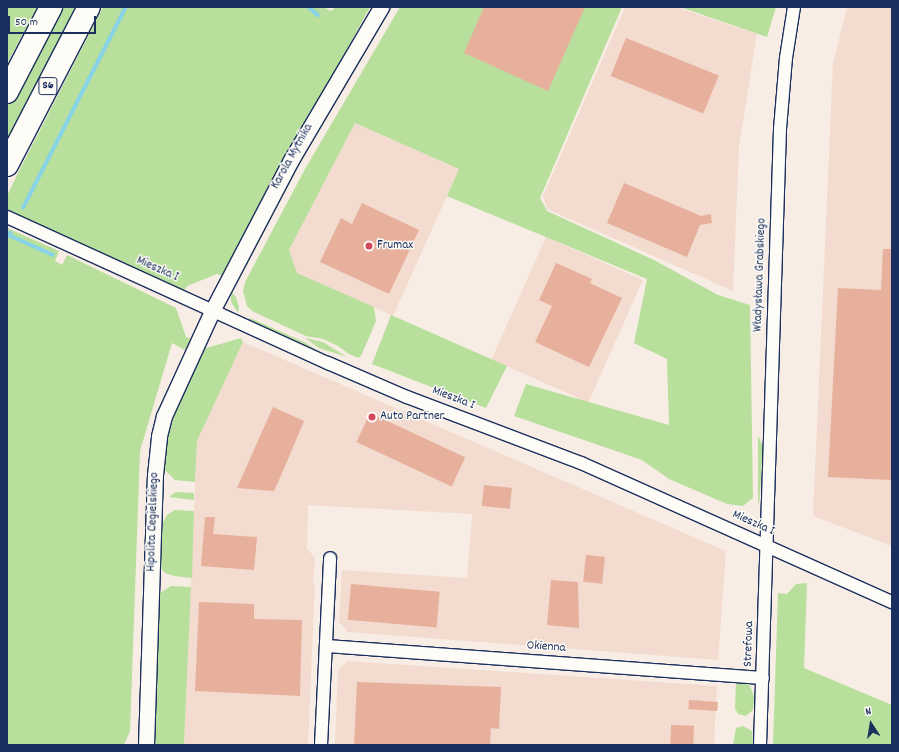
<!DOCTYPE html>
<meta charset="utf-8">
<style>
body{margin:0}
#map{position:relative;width:899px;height:752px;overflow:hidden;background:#f8ede5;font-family:Dekko,sans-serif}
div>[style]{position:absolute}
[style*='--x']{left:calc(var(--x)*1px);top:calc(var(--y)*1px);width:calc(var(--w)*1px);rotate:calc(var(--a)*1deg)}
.built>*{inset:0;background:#f3dbcf;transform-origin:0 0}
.green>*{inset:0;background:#b8df9b}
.stream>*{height:3.5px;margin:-1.75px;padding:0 1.75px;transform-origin:1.75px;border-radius:1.75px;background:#87d3e7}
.building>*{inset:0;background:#e6b09c;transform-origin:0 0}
.roads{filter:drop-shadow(1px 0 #1b2f5e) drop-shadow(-1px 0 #1b2f5e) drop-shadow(0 1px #1b2f5e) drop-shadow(0 -1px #1b2f5e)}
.minor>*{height:12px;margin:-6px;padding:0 6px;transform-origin:6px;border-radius:6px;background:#fdfcf7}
.tertiary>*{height:15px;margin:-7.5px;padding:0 7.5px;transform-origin:7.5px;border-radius:7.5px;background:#fdfcf7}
.motorway>*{height:22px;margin:-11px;padding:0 11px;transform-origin:11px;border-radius:11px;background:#fdfcf7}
.dots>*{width:11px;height:11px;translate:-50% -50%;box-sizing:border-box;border:2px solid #fdfcf7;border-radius:50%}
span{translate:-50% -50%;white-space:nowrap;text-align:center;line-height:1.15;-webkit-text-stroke:3px #fdfcf7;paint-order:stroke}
.shield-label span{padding:1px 3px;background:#fdfcf7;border:1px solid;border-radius:3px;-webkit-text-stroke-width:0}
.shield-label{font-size:12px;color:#1b2f5e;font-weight:700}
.street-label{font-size:13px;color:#1b2f5e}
.poi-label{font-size:13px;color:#1b2f5e}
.left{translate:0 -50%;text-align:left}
.frame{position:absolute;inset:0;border:8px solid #1b2f5e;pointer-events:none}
.north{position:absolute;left:851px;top:704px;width:40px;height:40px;-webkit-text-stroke:3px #fdfcf7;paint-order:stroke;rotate:348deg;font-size:11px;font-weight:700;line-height:16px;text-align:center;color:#1b2f5e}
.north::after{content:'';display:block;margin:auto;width:14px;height:18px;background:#1b2f5e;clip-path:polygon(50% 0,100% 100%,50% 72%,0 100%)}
.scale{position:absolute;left:8px;top:16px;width:88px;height:18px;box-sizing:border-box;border:2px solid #1b2f5e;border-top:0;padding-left:5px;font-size:12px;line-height:14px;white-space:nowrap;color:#1b2f5e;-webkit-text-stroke:3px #fdfcf7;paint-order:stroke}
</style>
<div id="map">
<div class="built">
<div style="clip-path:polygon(625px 7px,676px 7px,757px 34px,739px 146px,733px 291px,547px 209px,543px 196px)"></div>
<div style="clip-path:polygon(847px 7px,892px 7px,892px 546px,813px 516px,833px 63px)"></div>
<div style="clip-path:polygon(355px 123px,459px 169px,393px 316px,297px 273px,289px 250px)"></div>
<div style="left:546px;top:237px;width:106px;height:134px;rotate:24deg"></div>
<div style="clip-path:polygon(243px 342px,726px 551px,718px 660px,348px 632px,339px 622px,342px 570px,467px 578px,472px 514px,308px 505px,307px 549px,315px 557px,313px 583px,315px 583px,308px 745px,184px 745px,197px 441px)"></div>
<div style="clip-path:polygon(348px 661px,717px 686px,714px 745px,335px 745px,338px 670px)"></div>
</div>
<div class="green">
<div style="clip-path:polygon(7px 7px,37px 7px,7px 64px)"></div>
<div style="clip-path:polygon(58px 7px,82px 7px,7px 151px,7px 105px)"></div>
<div style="clip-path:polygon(103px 7px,323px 7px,331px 11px,336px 7px,370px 7px,223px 276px,217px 274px,187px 286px,184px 291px,7px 212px,7px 196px,18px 173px)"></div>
<div style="clip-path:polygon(388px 7px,392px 7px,299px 165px,239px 280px,234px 281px,275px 202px)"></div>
<div style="clip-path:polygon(400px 7px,622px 7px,540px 198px,547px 211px,654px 260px,718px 295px,750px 305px,753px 498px,743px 506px,727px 504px,669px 479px,642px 460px,514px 416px,526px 384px,669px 425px,667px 359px,634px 343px,647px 279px,447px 196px,459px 169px,355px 123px,289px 250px,297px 273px,374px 307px,376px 321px,362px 354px,359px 358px,349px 354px,338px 346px,323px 339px,306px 336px,252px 311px,247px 306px,243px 291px,245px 282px,305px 169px)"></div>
<div style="clip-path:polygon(680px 7px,776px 7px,767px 37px)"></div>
<div style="clip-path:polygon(7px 228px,59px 251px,55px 261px,62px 265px,67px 255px,176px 308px,186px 337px,191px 339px,187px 351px,172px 343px,140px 451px,130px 731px,124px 745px,7px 745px)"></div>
<div style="clip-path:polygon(231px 292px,236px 297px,239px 307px,238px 313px,231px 302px)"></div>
<div style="clip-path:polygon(391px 315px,507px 366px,486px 408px,372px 364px)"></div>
<div style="clip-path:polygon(250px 318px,304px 342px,318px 351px,247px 320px)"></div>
<div style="clip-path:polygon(241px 338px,243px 342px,197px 441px,195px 482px,175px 480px,165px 470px,164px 459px,170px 425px,187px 382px,203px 349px)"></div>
<div style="clip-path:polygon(305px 338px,323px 342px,347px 357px,319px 348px)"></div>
<div style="clip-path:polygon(758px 435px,763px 447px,759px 506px,758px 501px)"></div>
<div style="clip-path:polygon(176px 492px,194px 493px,194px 500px,169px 497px)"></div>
<div style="clip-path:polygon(175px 510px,194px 511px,192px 578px,174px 576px,165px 573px,161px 568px,162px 524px,167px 515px)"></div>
<div style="clip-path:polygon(807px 583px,804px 668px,892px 705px,892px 745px,773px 745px,778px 593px,787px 594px,796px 584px)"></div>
<div style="clip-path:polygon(171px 586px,191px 587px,184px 745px,152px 745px,159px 599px,160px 593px)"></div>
<div style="clip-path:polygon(736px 682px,743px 682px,750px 686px,754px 697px,753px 710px,746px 716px,738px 714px,735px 708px)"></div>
<div style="clip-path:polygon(743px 726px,752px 731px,753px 745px,733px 745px,736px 728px)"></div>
</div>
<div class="stream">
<div style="--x:309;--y:7;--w:12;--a:42"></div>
<div style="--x:23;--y:208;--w:226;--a:-62.9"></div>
<div style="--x:11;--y:233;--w:3;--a:135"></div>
<div style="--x:9;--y:235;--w:48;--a:24.4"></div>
</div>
<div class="building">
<div style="clip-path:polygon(484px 7px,585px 7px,548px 91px,464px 53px)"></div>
<div style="left:626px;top:38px;width:100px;height:41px;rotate:22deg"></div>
<div style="clip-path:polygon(624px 183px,701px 216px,711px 214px,712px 223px,700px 225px,687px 257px,607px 223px)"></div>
<div style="clip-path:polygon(362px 203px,419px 230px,389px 294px,320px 262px,341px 218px,352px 224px)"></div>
<div style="clip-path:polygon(883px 249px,892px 249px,892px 480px,828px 477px,838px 288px,881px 290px)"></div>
<div style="clip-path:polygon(556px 263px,592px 279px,590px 283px,622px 298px,589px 367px,535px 342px,552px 306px,539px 300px)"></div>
<div style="clip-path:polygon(273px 407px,304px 421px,283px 471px,274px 491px,237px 488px)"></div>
<div style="left:370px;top:413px;width:105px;height:32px;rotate:25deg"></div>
<div style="left:484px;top:485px;width:28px;height:21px;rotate:6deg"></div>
<div style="clip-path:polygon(205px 517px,215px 517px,213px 534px,257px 537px,254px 570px,201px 566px)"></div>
<div style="left:586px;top:555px;width:19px;height:27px;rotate:6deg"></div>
<div style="clip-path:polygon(551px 580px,578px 582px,579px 628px,547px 625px)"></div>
<div style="left:351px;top:584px;width:89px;height:36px;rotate:5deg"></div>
<div style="clip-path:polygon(199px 602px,254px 604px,254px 619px,302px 620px,300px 696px,195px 691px)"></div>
<div style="clip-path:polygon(357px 682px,501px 687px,499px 729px,491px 728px,490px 745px,354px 745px)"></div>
<div style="left:689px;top:700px;width:29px;height:9px;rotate:4deg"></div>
<div style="left:671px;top:725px;width:23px;height:20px;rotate:2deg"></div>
</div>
<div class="roads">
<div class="minor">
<div style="--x:7;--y:217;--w:353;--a:24.5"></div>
<div style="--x:328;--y:363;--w:86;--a:23.3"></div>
<div style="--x:407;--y:397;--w:186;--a:20.8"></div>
<div style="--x:581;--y:463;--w:341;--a:24.1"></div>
<div style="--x:326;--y:646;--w:438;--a:4.2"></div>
<div style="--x:321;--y:745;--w:187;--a:-87.2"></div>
<div style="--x:760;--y:745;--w:616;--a:-88.14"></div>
<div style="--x:780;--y:129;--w:71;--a:-85.2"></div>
<div style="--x:786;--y:58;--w:52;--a:-81.1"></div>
</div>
<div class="tertiary">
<div style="--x:146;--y:745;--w:270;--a:-88.1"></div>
<div style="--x:155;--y:475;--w:39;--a:-84"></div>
<div style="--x:159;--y:436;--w:21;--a:-76"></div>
<div style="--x:164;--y:416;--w:115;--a:-65.4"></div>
<div style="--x:212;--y:311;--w:170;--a:-62.4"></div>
<div style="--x:291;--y:160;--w:178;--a:-59.5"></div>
</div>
<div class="motorway">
<div style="--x:7;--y:92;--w:96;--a:-62.6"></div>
<div style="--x:7;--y:165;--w:178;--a:-62.6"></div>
</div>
</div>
<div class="dots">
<div style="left:369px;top:246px;background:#d1495b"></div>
<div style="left:372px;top:417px;background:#d1495b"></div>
</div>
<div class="shield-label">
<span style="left:48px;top:86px">S6</span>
</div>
<div class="street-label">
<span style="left:293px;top:157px;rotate:-61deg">Karola Mytnika</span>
<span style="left:157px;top:270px;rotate:24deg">Mieszka I</span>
<span style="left:761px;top:275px;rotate:-88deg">Władysława Grabskiego</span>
<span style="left:453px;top:399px;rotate:21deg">Mieszka I</span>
<span style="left:154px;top:522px;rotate:-88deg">Hipolita Cegielskiego</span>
<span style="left:753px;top:524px;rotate:24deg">Mieszka I</span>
<span style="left:750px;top:644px;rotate:-88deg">Strefowa</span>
<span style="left:546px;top:648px;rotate:4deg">Okienna</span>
</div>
<div class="poi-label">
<span class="left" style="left:377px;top:246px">Frumax</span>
<span class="left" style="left:380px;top:417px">Auto Partner</span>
</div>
<div class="frame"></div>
<div class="north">N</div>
<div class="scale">50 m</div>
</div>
